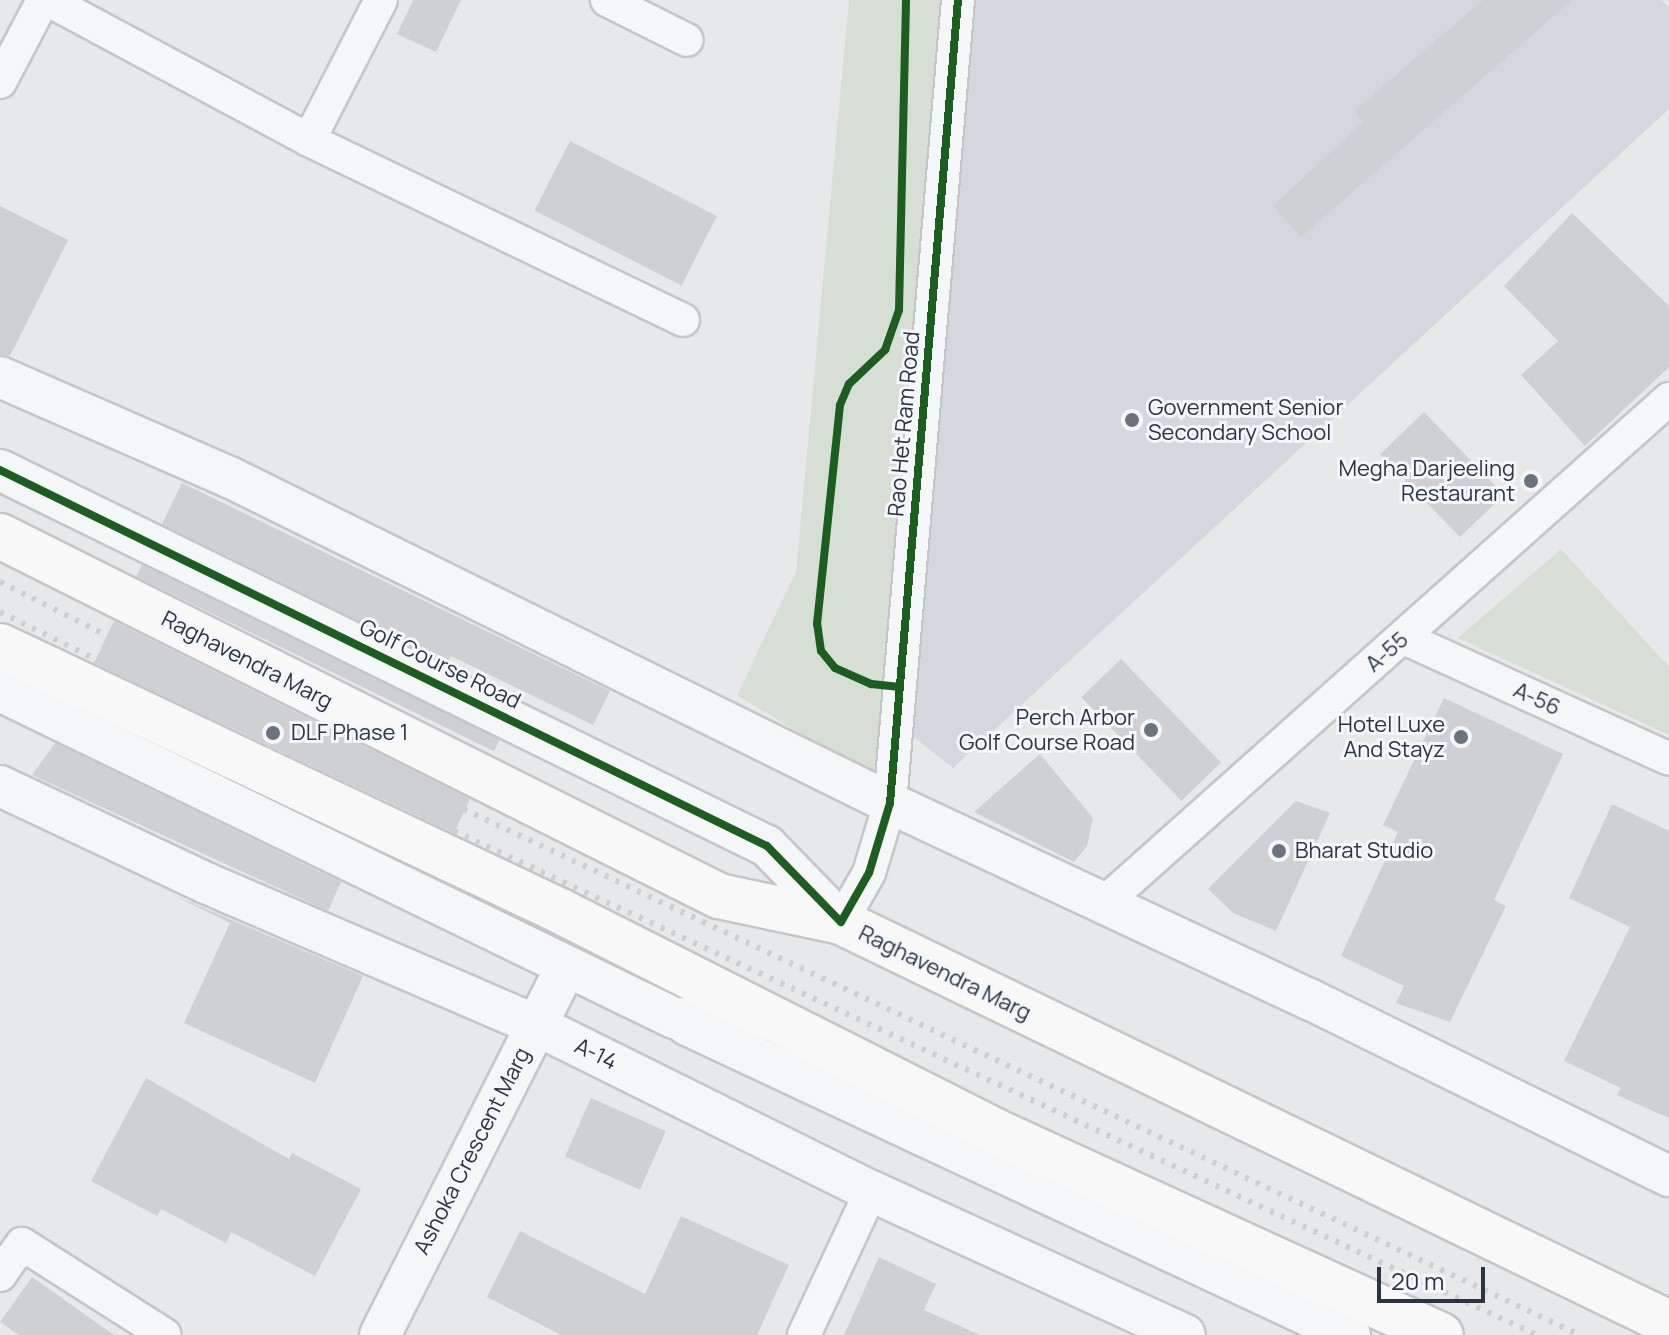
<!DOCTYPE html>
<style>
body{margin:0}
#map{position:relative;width:1669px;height:1335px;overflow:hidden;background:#e6e8ea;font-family:Manrope,sans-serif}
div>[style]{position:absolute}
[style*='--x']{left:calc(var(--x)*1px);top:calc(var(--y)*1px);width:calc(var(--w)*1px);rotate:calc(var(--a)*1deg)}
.built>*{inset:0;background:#d4d7dd}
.green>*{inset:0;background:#d6ded6}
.building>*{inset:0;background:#ced0d3;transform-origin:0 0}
.roads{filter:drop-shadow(2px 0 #c4c6c8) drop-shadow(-2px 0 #c4c6c8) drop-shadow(0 2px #c4c6c8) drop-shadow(0 -2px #c4c6c8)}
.minor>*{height:32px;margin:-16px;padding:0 16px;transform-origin:16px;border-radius:16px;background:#f5f6f7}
.tertiary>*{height:40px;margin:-20px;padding:0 20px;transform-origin:20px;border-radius:20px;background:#f5f6f7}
.secondary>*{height:44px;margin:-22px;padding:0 22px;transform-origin:22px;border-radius:22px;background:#f8f8f8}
.rail>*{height:6px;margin-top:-3px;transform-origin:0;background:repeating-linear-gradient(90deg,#cecfd2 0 4px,transparent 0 12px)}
.cycleway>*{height:8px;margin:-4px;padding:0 4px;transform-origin:4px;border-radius:4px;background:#1b5e20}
.dots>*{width:22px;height:22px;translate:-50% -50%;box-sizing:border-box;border:4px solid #f4f6f9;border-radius:50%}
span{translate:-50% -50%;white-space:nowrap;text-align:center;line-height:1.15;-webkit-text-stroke:6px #f4f6f9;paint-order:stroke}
.poi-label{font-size:22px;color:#2b3445}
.left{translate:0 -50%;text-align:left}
.right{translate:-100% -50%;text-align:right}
.street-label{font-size:22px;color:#2b3445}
.scale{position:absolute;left:1377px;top:1267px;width:108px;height:36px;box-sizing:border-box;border:4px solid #2b3445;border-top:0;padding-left:10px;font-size:24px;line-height:28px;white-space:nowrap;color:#2b3445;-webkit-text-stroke:6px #f4f6f9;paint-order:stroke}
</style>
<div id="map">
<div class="built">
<div style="clip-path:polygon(971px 0,1662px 0,1669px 8px,1669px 109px,953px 768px,906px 731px)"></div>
</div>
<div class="green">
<div style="clip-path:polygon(849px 0,944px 0,880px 782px,737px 695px,796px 572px)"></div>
<div style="clip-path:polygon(1561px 549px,1669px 667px,1669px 735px,1458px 638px)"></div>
</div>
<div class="building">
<div style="clip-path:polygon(413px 0,461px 0,436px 52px,397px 34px)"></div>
<div style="clip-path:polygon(1483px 0,1572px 0,1301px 237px,1273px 206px,1363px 122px,1354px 111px)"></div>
<div style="left:570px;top:141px;width:165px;height:78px;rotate:27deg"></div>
<div style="clip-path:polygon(0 206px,68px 240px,10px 356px,0 354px)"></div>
<div style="clip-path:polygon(1572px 213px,1669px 306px,1669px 367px,1585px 446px,1521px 375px,1558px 341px,1504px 286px)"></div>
<div style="left:1424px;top:412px;width:115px;height:61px;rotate:46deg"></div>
<div style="clip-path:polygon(182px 483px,610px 691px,593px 725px,451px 656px,447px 664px,162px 524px)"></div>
<div style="left:142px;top:565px;width:398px;height:13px;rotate:26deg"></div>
<div style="clip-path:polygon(114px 621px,470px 799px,454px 833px,94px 663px)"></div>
<div style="left:1121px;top:659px;width:144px;height:55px;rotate:46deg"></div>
<div style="clip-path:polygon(1444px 698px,1563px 754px,1494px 900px,1506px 906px,1450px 1022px,1396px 1003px,1404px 986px,1341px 956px,1398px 832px,1383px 825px)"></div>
<div style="clip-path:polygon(55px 743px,341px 882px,328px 911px,32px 775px)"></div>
<div style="clip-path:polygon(1040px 754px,1093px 818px,1087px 846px,1074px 862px,974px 812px)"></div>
<div style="clip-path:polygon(1296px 801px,1330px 813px,1276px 931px,1233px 913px,1208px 889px)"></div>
<div style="clip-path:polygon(1612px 804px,1669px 831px,1669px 1118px,1617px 1095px,1621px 1088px,1564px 1061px,1630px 927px,1569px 898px)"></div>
<div style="clip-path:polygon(171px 894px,363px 976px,315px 1083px,184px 1023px,230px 923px)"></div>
<div style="clip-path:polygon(146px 1078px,289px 1159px,292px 1153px,361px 1189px,315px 1276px,231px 1232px,226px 1243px,161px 1209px,157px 1216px,91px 1181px)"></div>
<div style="left:591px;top:1098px;width:82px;height:64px;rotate:24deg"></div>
<div style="clip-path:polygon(681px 1216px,789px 1265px,757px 1335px,561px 1335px,487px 1297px,520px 1231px,645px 1294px)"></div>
<div style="clip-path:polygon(879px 1257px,936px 1284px,924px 1310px,980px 1335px,844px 1335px)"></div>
<div style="clip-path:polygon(32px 1277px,114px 1335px,19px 1335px,0 1322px)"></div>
</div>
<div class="roads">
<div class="minor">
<div style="--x:48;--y:0;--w:296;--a:28.2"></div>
<div style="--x:309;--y:140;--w:157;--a:-62.8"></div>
<div style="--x:607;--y:0;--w:89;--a:26.6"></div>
<div style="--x:0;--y:82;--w:93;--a:-62.3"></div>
<div style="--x:309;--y:140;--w:415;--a:25.7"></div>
<div style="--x:1404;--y:638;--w:291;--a:24.5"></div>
<div style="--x:1104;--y:903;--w:757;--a:-41.73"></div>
<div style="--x:841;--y:922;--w:56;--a:-60.3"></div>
<div style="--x:869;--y:873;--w:73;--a:-73.3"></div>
<div style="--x:890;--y:803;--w:806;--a:-85.16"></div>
<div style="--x:0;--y:1275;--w:38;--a:-55"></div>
<div style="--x:22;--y:1244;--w:169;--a:32.5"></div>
<div style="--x:804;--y:1335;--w:159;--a:-65"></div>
</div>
<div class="tertiary">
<div style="--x:0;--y:377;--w:250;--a:23.6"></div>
<div style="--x:229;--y:477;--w:737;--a:26.25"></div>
<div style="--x:890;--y:803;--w:463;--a:25.1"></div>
<div style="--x:1309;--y:999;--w:401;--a:26.2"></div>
<div style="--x:0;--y:470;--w:854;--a:26.12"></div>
<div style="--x:767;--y:846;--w:106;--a:45.8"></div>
<div style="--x:0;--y:691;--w:749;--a:25.88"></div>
<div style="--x:674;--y:1018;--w:105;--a:1.1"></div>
<div style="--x:0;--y:786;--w:228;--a:25.2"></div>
<div style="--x:206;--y:883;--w:359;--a:23.3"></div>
<div style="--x:536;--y:1025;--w:374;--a:26.4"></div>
<div style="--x:871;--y:1191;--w:345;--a:24.6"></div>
<div style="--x:687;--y:1025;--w:732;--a:25.06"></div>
<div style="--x:380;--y:1335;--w:412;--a:-63.2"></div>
</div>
<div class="secondary">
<div style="--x:0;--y:536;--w:804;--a:26.6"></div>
<div style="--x:719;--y:896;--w:125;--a:12"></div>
<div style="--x:841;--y:922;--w:920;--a:25.84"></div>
<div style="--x:0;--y:646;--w:620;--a:25.32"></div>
<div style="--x:560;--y:911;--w:500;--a:26.8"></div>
<div style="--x:1006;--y:1136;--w:478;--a:24.6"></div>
</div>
</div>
<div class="rail">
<div style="--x:0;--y:582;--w:312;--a:26.6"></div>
<div style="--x:279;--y:722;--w:1438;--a:25.23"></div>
<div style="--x:0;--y:612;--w:300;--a:26.3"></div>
<div style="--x:269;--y:745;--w:1399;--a:24.95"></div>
</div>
<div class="cycleway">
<div style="--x:0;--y:470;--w:854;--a:26.12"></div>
<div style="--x:767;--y:846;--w:106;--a:45.8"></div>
<div style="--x:841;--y:922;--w:56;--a:-60.3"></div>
<div style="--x:869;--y:873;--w:73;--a:-73.3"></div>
<div style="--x:890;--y:803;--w:806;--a:-85.16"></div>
<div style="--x:900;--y:687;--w:29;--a:-174"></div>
<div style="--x:871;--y:684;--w:39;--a:-156"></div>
<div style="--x:835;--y:668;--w:22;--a:-129"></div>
<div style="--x:821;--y:651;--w:27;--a:-98"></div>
<div style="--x:817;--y:624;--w:220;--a:-84"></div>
<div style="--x:840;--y:405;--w:23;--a:-67"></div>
<div style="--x:849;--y:384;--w:50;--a:-43.4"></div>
<div style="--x:885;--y:350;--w:42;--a:-70.7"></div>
<div style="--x:899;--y:310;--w:310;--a:-88.7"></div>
</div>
<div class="dots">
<div style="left:1132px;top:420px;background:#6c737f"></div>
<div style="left:1531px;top:481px;background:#6c737f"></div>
<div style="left:1151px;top:730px;background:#6c737f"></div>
<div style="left:273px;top:733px;background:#6c737f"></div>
<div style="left:1461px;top:737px;background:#6c737f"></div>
<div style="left:1279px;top:851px;background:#6c737f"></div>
</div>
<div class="poi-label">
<span class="left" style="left:1148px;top:420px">Government Senior<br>Secondary School</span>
<span class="right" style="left:1515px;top:481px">Megha Darjeeling<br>Restaurant</span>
<span class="right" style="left:1135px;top:730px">Perch Arbor<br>Golf Course Road</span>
<span class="right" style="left:1445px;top:737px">Hotel Luxe<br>And Stayz</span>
<span class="left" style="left:291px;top:733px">DLF Phase 1</span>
<span class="left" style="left:1295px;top:851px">Bharat Studio</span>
</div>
<div class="street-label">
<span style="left:904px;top:424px;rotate:-85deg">Rao Het Ram Road</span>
<span style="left:1387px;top:652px;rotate:-41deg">A-55</span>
<span style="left:247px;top:660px;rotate:27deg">Raghavendra Marg</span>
<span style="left:440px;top:664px;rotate:26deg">Golf Course Road</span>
<span style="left:1537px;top:699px;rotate:25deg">A-56</span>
<span style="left:945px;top:973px;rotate:26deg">Raghavendra Marg</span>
<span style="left:596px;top:1054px;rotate:26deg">A-14</span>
<span style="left:472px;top:1151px;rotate:-63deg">Ashoka Crescent Marg</span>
</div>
<div class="scale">20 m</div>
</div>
